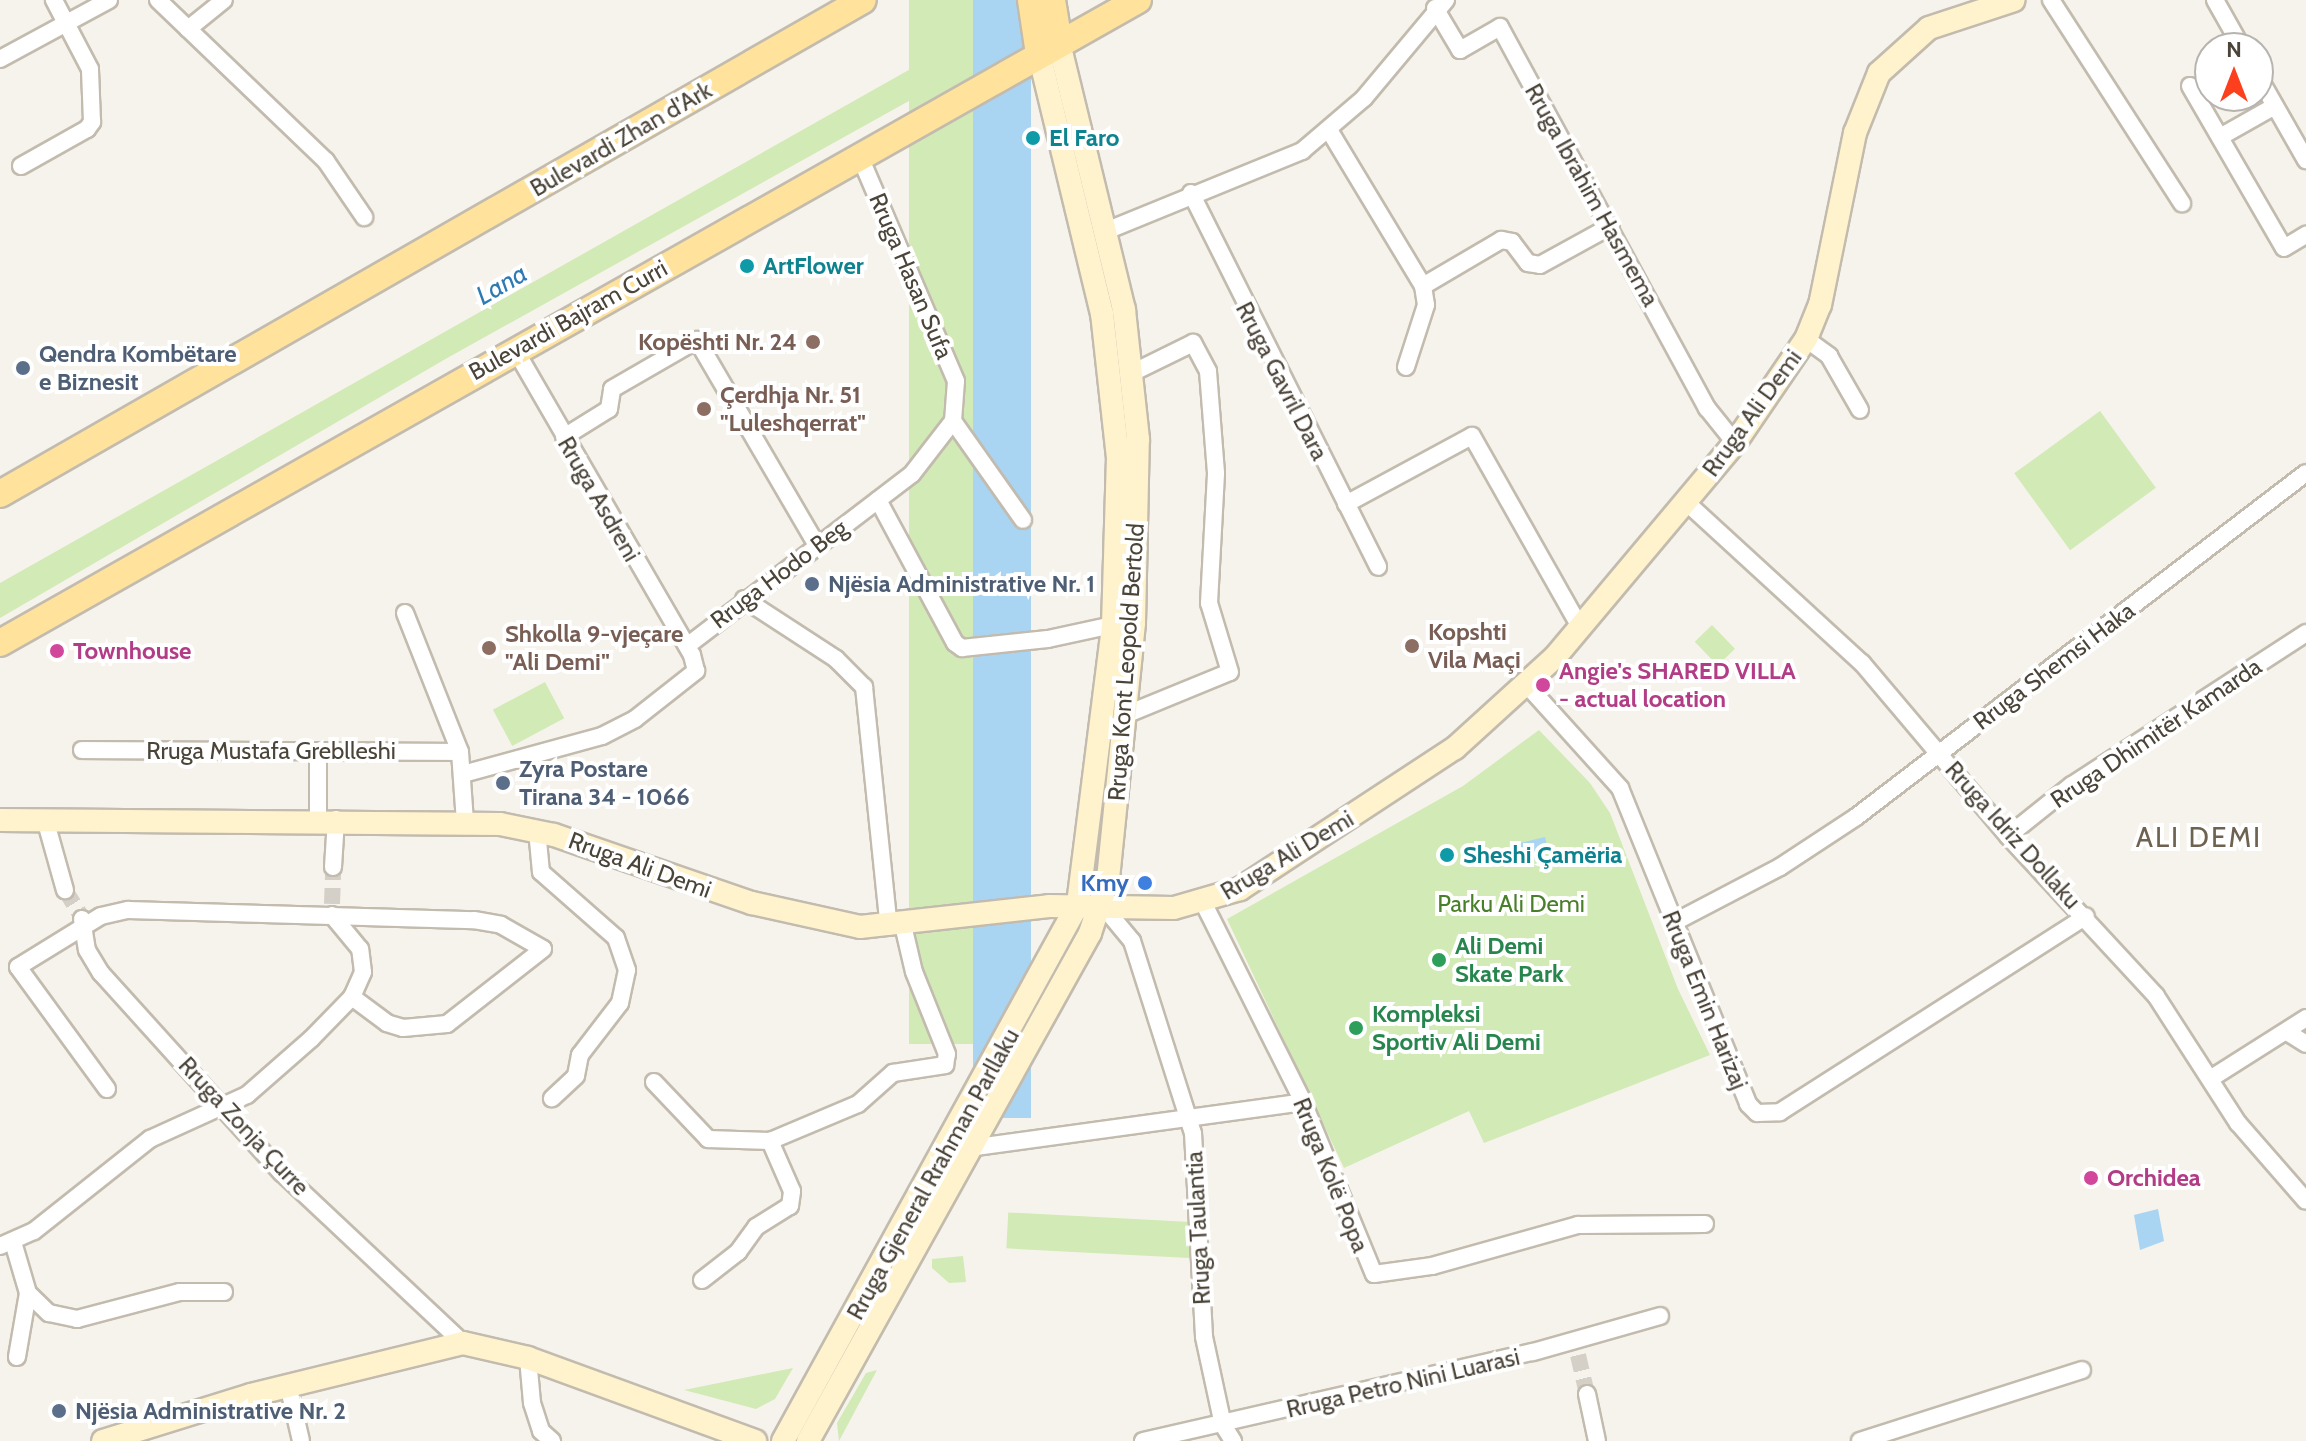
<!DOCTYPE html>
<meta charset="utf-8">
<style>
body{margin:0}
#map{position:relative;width:2306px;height:1441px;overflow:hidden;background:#f6f3ec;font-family:Cabin,sans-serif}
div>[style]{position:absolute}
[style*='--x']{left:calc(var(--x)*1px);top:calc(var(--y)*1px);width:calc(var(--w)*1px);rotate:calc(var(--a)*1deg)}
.green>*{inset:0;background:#d2eab5;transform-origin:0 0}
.water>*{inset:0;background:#a9d4f2;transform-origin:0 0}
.street-tunnel>*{height:16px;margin-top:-8px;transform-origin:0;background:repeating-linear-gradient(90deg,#d4d0c8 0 16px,transparent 0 24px)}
.roads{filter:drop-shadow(2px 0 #c2bbae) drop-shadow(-2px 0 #c2bbae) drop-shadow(0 2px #c2bbae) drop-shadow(0 -2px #c2bbae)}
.street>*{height:16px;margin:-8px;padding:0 8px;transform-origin:8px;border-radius:8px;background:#fff}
.secondary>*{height:22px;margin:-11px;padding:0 11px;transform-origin:11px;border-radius:11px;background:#fff3cd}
.primary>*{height:26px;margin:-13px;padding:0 13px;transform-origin:13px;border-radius:13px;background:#ffe39c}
.dots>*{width:22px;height:22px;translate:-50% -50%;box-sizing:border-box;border:4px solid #fff;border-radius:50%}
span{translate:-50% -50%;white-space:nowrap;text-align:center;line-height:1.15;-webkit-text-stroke:8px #fff;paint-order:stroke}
.culture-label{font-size:24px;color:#0d838f;font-weight:700}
.left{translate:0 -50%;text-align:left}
.street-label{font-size:24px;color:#4b4439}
.education-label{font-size:24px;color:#785e54;font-weight:700}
.right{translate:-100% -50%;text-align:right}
.service-label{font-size:24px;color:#4e5e75;font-weight:700}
.hotel-label{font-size:24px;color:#b23c85;font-weight:700}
.shop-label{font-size:24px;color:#366cbe;font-weight:700}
.park-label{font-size:24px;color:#4a7f2a}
.leisure-label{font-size:24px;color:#27864d;font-weight:700}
.water-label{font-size:26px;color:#2e7ab2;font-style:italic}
.quarter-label{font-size:28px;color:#6e6250;letter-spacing:2px}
.north{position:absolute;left:2194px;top:32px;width:80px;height:80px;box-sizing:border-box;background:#fff;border:2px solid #b7b4b0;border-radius:50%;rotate:0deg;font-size:22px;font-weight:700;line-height:32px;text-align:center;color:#4b4439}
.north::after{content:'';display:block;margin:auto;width:28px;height:36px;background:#fc3f1d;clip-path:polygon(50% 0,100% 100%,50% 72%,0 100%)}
</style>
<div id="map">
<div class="green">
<div style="left:909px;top:0;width:64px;height:1044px"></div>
<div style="clip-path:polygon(1008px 14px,1013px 43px,449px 357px,0 618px,0 583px)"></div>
<div style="left:2100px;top:411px;width:95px;height:106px;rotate:54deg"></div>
<div style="left:1712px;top:625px;width:33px;height:24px;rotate:46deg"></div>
<div style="left:545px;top:682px;width:41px;height:59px;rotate:62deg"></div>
<div style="clip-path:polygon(1539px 730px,1590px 783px,1610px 813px,1678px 989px,1710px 1055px,1484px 1143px,1469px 1111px,1344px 1168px,1227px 919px,1463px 786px)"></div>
<div style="left:1191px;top:1222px;width:36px;height:183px;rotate:93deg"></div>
<div style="clip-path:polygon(963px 1256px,966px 1282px,949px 1283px,932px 1268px,932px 1259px)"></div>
<div style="clip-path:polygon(793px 1368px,775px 1399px,756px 1409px,684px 1390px)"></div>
<div style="clip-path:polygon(877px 1370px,839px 1441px,837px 1423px,866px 1373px)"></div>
</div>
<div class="water">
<div style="left:973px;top:0;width:58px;height:1118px"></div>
<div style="clip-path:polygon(1545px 837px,1548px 849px,1531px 862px,1524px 865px,1505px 856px,1520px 843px)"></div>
<div style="clip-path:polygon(2158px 1209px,2164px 1241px,2140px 1250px,2134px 1215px)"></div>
</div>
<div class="street-tunnel">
<div style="--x:65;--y:890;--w:32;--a:58"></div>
<div style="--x:332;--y:904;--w:37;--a:-88"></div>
<div style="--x:1578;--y:1355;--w:40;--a:77"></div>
</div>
<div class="roads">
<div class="street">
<div style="--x:158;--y:0;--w:233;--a:43.8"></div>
<div style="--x:326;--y:161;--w:68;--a:55.8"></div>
<div style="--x:2051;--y:0;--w:242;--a:57.2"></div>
<div style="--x:2215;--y:0;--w:55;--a:60.6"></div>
<div style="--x:1435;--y:8;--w:49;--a:59.2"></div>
<div style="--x:1460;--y:50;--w:46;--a:-29.9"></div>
<div style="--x:1500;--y:27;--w:434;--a:61.5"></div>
<div style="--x:1707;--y:408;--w:45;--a:51.3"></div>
<div style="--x:188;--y:29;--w:46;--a:-38.9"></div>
<div style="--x:0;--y:59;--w:124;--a:-28.4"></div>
<div style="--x:2258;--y:76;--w:97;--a:60.3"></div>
<div style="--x:2190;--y:86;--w:187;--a:59.9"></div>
<div style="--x:2284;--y:248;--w:26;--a:-31"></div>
<div style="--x:1329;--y:130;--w:182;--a:58.9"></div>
<div style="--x:1423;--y:286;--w:19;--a:81"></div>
<div style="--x:1426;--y:305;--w:65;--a:107.9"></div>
<div style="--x:2220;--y:137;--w:63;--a:-29.4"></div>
<div style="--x:21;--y:166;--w:76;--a:-29.3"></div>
<div style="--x:87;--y:129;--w:9;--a:-54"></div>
<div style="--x:92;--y:122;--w:53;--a:-92.2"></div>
<div style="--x:90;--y:69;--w:78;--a:-117.6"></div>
<div style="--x:1191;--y:193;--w:418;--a:63.4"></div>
<div style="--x:1106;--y:231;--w:212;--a:-22.2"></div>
<div style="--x:1302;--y:151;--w:82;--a:-40.5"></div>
<div style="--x:1364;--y:98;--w:128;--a:-50.1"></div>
<div style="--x:1423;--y:286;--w:91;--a:-30.5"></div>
<div style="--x:1501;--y:240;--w:11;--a:10"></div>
<div style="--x:1512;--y:242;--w:26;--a:53"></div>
<div style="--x:1528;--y:263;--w:12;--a:9"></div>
<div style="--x:1540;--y:265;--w:81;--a:-28.8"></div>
<div style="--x:1806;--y:339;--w:29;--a:36"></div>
<div style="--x:1829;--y:356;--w:62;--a:60.1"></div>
<div style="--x:953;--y:421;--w:121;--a:54.7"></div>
<div style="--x:564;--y:437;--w:53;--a:-31.9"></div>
<div style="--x:609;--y:409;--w:20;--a:-81"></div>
<div style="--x:612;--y:389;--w:98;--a:-30"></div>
<div style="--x:697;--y:340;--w:236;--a:59.7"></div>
<div style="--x:878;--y:500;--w:162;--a:61.7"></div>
<div style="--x:955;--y:643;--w:9;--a:36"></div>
<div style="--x:962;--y:648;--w:86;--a:-6"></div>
<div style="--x:1048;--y:639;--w:66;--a:-12.2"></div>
<div style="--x:1685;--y:501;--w:240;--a:42.5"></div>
<div style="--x:1862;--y:663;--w:226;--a:49.8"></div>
<div style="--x:2008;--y:836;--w:218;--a:47.2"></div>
<div style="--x:2156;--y:996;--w:151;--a:57.2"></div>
<div style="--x:2238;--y:1123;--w:103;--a:48.9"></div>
<div style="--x:1346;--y:504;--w:143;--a:-28.4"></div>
<div style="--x:1472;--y:436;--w:219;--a:60.5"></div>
<div style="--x:744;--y:599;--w:110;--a:33.1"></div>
<div style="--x:836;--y:659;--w:40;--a:45"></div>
<div style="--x:864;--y:687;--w:241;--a:84.1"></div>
<div style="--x:405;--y:613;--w:149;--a:68.4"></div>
<div style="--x:460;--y:752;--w:69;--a:85.9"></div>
<div style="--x:687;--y:646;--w:283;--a:-37.4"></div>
<div style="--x:912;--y:474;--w:67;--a:-52.3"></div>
<div style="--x:953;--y:421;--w:40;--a:-85.7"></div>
<div style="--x:956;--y:381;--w:244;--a:-113.2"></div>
<div style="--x:1527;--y:685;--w:139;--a:47.9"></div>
<div style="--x:1620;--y:788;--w:341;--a:67.9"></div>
<div style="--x:1748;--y:1104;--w:13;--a:45"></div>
<div style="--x:1757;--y:1113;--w:23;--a:-2"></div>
<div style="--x:1780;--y:1112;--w:363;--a:-32.6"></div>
<div style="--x:1125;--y:715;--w:113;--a:-22.3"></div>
<div style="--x:1230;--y:672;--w:72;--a:-106.9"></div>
<div style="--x:1209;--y:603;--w:130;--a:-86.9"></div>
<div style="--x:1216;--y:473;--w:102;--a:-94.5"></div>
<div style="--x:1208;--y:371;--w:32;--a:-118"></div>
<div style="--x:1193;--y:343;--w:66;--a:153.8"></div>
<div style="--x:82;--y:750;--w:378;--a:0.3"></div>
<div style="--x:463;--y:774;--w:144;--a:-15.3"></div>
<div style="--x:602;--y:736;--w:37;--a:-27"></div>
<div style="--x:635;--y:719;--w:78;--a:-38.2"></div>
<div style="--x:696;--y:671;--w:16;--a:-104"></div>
<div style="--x:692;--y:655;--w:353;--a:-120.1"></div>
<div style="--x:45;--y:819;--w:74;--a:74.3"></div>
<div style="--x:318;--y:819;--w:68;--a:-90"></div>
<div style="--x:537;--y:830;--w:42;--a:84.6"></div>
<div style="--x:541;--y:872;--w:100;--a:41.3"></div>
<div style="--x:616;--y:938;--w:34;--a:71"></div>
<div style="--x:627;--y:970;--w:34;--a:102"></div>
<div style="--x:620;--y:1003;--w:66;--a:127.6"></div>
<div style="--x:580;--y:1055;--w:21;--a:101"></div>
<div style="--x:576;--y:1076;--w:33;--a:137"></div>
<div style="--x:2008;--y:836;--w:82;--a:-38.6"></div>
<div style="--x:2072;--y:785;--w:279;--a:-33"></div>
<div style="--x:333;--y:867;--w:48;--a:-86.4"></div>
<div style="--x:1203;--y:902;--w:224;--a:63.4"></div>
<div style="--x:1303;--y:1102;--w:186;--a:67.6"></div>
<div style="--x:1374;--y:1274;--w:59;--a:-7.9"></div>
<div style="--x:1432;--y:1266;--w:152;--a:-15.7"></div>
<div style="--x:1578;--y:1225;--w:127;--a:-0.5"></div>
<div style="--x:1102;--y:905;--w:47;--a:50.2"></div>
<div style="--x:1132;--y:941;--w:201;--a:72.4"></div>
<div style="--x:1193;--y:1133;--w:204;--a:86.9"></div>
<div style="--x:1204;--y:1337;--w:90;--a:77.8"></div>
<div style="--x:1223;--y:1425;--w:19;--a:58"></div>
<div style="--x:82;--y:919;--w:31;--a:81"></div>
<div style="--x:87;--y:950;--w:27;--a:59"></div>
<div style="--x:101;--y:973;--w:270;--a:47.9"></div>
<div style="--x:282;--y:1173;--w:248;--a:43.2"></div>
<div style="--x:1673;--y:923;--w:121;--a:-27.6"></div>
<div style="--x:1780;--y:867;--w:91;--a:-33.3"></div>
<div style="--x:1856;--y:817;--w:566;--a:-37.4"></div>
<div style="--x:2287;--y:1032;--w:22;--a:32"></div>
<div style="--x:2210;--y:1079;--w:114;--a:-32.4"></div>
<div style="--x:654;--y:1082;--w:79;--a:46.5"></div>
<div style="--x:708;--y:1139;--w:62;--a:1.8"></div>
<div style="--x:770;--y:1141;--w:95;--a:-22.8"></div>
<div style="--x:858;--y:1104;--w:47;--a:-41.5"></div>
<div style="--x:893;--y:1073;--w:53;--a:-8.7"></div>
<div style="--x:945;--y:1065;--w:11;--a:-80"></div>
<div style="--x:947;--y:1054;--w:88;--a:-111.9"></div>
<div style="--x:914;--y:972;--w:48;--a:-103.2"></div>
<div style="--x:107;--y:1089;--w:151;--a:-126.1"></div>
<div style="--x:18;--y:967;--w:97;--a:-31.6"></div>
<div style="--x:101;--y:916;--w:28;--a:-13"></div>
<div style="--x:128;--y:910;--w:346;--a:1.7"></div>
<div style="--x:474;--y:920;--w:27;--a:10"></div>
<div style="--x:501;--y:925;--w:48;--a:29.7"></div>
<div style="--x:543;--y:949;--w:122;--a:142"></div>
<div style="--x:447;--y:1024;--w:44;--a:174.8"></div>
<div style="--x:403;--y:1028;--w:17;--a:-163"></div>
<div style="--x:387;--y:1023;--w:44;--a:-143.4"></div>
<div style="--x:969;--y:1148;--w:337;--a:-7.8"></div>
<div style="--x:13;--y:1242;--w:53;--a:73.6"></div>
<div style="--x:28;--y:1293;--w:65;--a:99.8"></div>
<div style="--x:0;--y:1246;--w:37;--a:-24"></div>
<div style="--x:34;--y:1231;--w:148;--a:-38.4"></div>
<div style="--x:150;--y:1139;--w:107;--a:-24.4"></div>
<div style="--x:247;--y:1095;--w:85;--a:-41.2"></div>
<div style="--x:311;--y:1039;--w:59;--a:-45.7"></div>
<div style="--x:352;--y:997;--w:27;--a:-66"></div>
<div style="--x:363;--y:972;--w:23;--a:-97"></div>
<div style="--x:360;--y:949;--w:44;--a:-129.5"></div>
<div style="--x:702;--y:1280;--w:46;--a:-37.9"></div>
<div style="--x:738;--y:1252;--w:31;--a:-54"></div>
<div style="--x:756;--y:1227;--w:40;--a:-32"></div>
<div style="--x:790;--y:1206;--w:15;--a:-82"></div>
<div style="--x:792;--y:1191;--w:55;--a:-113.7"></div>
<div style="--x:28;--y:1293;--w:29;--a:44"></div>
<div style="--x:49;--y:1313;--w:29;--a:12"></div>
<div style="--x:77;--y:1319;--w:106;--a:-14.7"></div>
<div style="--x:180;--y:1292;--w:44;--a:0"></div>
<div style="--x:528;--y:1358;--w:45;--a:84.9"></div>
<div style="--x:532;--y:1403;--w:29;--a:72"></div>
<div style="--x:541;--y:1431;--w:15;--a:42"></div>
<div style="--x:288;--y:1385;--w:57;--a:76.9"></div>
<div style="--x:1587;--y:1394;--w:48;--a:78"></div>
<div style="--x:1143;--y:1441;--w:400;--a:-12.9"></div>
<div style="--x:1533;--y:1352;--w:132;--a:-15.8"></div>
<div style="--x:1860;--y:1441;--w:233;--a:-17.7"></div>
</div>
<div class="secondary">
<div style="--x:0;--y:820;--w:500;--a:0.46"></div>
<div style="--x:500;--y:824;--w:55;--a:11.5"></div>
<div style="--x:554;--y:835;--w:209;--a:19"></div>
<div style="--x:752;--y:903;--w:111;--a:12.5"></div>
<div style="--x:860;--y:927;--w:190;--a:-6.3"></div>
<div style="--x:1049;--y:906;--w:125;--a:0.9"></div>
<div style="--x:1174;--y:908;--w:69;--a:-16.1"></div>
<div style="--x:1240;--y:889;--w:257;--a:-33.3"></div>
<div style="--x:1455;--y:748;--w:137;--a:-42.3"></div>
<div style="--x:1556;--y:656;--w:278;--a:-50"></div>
<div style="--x:1735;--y:443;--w:126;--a:-55.7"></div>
<div style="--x:1806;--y:339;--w:37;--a:-68"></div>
<div style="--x:1820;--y:305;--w:176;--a:-78.5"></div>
<div style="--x:1855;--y:133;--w:65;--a:-68.2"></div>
<div style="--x:1879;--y:73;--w:67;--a:-42"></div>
<div style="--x:1929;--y:28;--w:89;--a:-18.2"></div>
<div style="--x:103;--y:1441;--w:155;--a:-17.3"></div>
<div style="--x:251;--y:1395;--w:218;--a:-13.8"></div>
<div style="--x:463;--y:1343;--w:67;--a:13"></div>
<div style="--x:528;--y:1358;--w:242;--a:20.1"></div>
<div style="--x:783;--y:1441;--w:613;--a:-61.22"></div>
<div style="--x:1078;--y:904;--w:281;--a:-82.8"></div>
<div style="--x:1113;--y:625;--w:167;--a:-88.3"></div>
<div style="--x:1118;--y:458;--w:145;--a:-96.3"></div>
<div style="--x:1102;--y:314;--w:268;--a:-103.6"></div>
<div style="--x:808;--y:1441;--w:581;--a:-60.96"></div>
<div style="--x:1090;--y:933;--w:57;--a:-71.6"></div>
<div style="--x:1108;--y:879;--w:257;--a:-84.2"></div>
<div style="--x:1134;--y:623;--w:184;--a:-88.8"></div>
<div style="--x:1138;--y:439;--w:130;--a:-96.2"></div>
<div style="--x:1124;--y:310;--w:275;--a:-103.7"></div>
</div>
<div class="primary">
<div style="--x:1031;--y:0;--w:55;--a:81.6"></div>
<div style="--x:1052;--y:0;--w:44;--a:80.8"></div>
<div style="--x:0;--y:494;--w:994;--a:-29.79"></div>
<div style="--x:0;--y:643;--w:1307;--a:-29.47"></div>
</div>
</div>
<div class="dots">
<div style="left:1033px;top:138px;background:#0f9aa8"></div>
<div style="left:747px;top:266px;background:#0f9aa8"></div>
<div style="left:813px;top:342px;background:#8d6e63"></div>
<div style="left:23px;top:368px;background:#5c6f8a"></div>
<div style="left:704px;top:409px;background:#8d6e63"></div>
<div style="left:812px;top:584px;background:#5c6f8a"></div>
<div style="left:1412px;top:646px;background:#8d6e63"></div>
<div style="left:489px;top:648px;background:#8d6e63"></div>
<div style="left:57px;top:651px;background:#d1479c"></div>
<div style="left:1543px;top:685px;background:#d1479c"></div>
<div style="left:503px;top:783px;background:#5c6f8a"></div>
<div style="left:1447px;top:855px;background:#0f9aa8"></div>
<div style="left:1145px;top:883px;background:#3f7fe0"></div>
<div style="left:1439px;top:960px;background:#2e9e5b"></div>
<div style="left:1356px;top:1028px;background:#2e9e5b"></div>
<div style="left:2091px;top:1178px;background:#d1479c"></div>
<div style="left:59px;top:1411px;background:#5c6f8a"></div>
</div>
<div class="culture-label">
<span class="left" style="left:1049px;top:138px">El Faro</span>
<span class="left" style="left:763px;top:266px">ArtFlower</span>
<span class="left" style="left:1463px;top:855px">Sheshi Çamëria</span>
</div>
<div class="street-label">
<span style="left:621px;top:139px;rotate:-30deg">Bulevardi Zhan d'Ark</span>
<span style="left:1592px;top:195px;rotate:61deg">Rruga Ibrahim Hasmema</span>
<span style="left:911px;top:276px;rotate:67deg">Rruga Hasan Sufa</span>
<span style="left:568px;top:320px;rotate:-29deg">Bulevardi Bajram Curri</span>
<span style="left:1282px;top:381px;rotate:63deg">Rruga Gavril Dara</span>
<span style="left:1752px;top:413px;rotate:-54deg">Rruga Ali Demi</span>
<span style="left:599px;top:499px;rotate:60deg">Rruga Asdreni</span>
<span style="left:779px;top:574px;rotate:-37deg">Rruga Hodo Beg</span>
<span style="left:1126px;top:662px;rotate:-86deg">Rruga Kont Leopold Bertold</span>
<span style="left:2054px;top:666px;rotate:-37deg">Rruga Shemsi Haka</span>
<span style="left:2156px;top:733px;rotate:-34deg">Rruga Dhimitër Kamarda</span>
<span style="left:271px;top:751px">Rruga Mustafa Greblleshi</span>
<span style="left:2013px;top:835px;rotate:48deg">Rruga Idriz Dollaku</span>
<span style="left:1287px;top:855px;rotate:-31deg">Rruga Ali Demi</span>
<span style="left:640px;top:865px;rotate:20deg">Rruga Ali Demi</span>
<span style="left:1705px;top:1000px;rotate:68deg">Rruga Emin Harizaj</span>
<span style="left:244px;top:1126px;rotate:47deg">Rruga Zonja Çurre</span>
<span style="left:933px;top:1174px;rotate:-61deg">Rruga Gjeneral Rrahman Parllaku</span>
<span style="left:1331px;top:1175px;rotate:68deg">Rruga Kolë Popa</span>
<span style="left:1198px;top:1228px;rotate:-93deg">Rruga Taulantia</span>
<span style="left:1403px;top:1383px;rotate:-13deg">Rruga Petro Nini Luarasi</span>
</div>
<div class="education-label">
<span class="right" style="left:797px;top:342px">Kopështi Nr. 24</span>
<span class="left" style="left:720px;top:409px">Çerdhja Nr. 51<br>"Luleshqerrat"</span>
<span class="left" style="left:1428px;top:646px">Kopshti<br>Vila Maçi</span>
<span class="left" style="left:505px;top:648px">Shkolla 9-vjeçare<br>"Ali Demi"</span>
</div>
<div class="service-label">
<span class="left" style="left:39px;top:368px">Qendra Kombëtare<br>e Biznesit</span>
<span class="left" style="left:828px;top:584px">Njësia Administrative Nr. 1</span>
<span class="left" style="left:519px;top:783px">Zyra Postare<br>Tirana 34 - 1066</span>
<span class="left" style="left:75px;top:1411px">Njësia Administrative Nr. 2</span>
</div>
<div class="hotel-label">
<span class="left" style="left:73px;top:651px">Townhouse</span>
<span class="left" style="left:1559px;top:685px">Angie's SHARED VILLA<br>- actual location</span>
<span class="left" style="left:2107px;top:1178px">Orchidea</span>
</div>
<div class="shop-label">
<span class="right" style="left:1129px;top:883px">Kmy</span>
</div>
<div class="park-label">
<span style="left:1511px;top:904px">Parku Ali Demi</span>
</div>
<div class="leisure-label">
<span class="left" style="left:1455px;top:960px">Ali Demi<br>Skate Park</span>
<span class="left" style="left:1372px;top:1028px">Kompleksi<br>Sportiv Ali Demi</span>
</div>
<div class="water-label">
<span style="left:502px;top:285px;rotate:-30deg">Lana</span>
</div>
<div class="quarter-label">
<span style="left:2199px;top:837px">ALI DEMI</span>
</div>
<div class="north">N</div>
</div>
